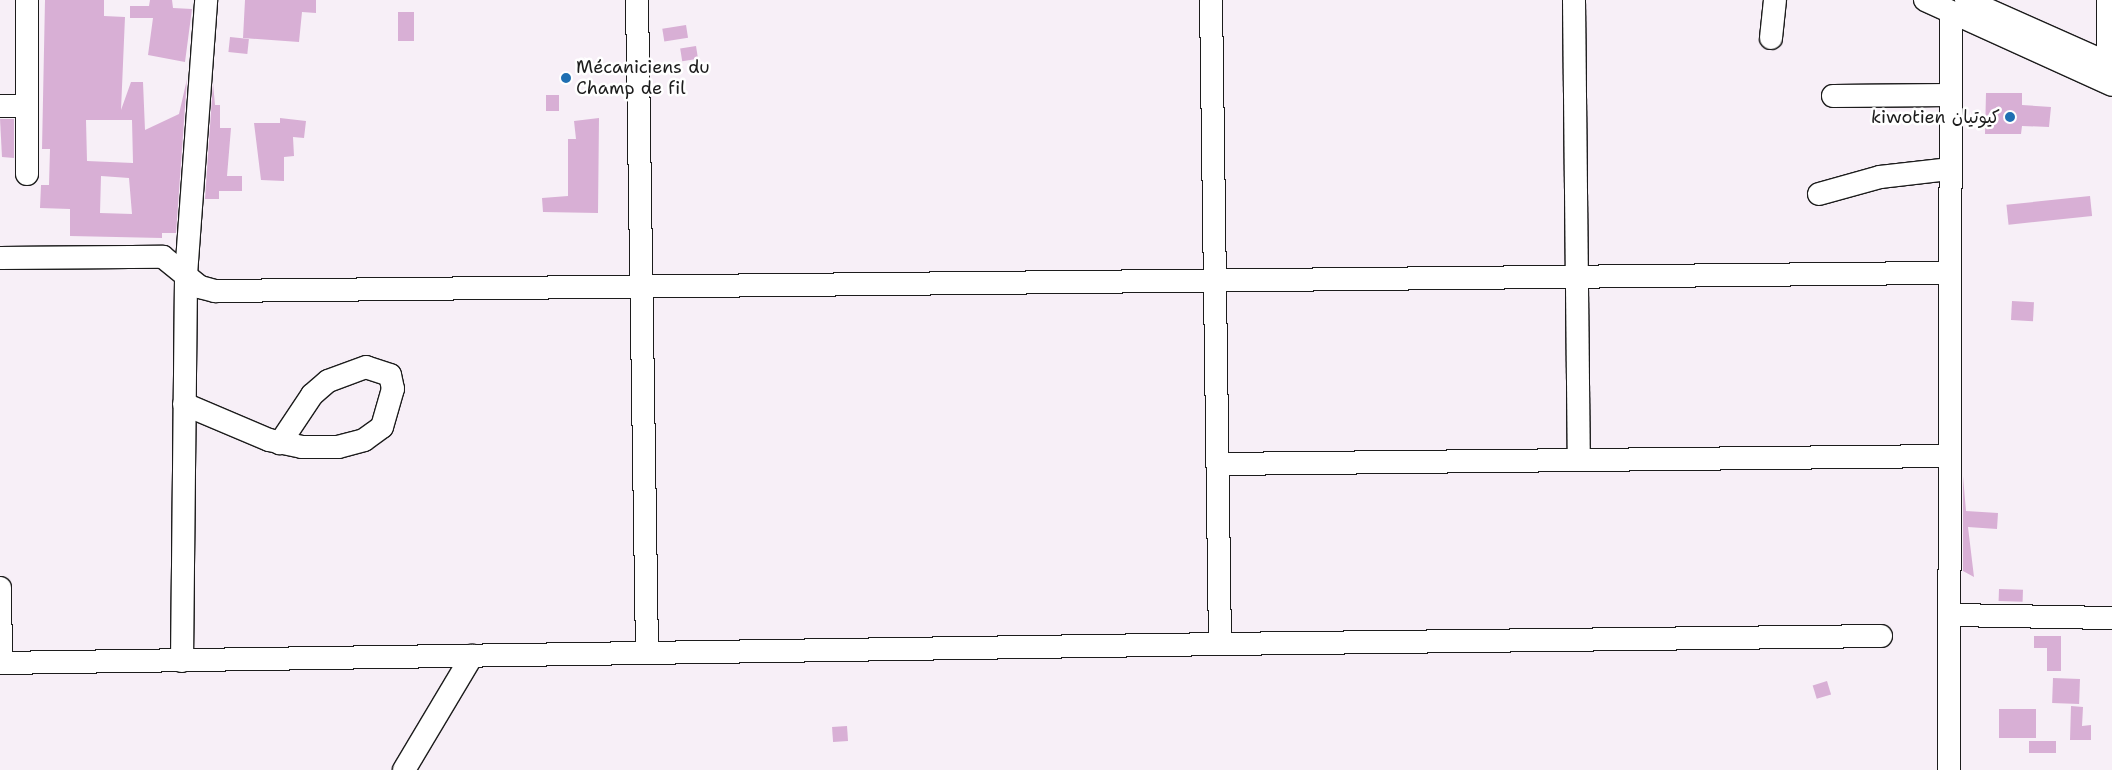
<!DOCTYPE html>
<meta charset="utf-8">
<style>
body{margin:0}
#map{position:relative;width:2112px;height:770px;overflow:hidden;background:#f7eff7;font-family:"Shantell Sans","Playpen Sans Arabic",sans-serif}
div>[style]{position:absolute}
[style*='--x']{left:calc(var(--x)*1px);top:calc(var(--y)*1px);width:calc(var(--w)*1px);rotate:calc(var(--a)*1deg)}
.building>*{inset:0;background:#d8afd5;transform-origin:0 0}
.roads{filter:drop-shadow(1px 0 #1c1c1c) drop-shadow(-1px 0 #1c1c1c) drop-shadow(0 1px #1c1c1c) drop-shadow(0 -1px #1c1c1c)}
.minor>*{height:22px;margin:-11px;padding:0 11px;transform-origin:11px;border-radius:11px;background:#fff}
.dots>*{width:14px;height:14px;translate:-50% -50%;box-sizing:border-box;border:2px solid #fff;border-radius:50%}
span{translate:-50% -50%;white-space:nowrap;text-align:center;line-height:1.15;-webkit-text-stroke:5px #fff;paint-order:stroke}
.poi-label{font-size:18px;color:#1c1c1c}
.left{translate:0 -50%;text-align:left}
.right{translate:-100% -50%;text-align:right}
</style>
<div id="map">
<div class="building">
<div style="clip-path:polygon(evenodd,45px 0,104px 0,104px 16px,125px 17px,121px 110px,131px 82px,143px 82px,145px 130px,179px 114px,187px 79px,176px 233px,162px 233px,162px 238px,70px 236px,70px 209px,40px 208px,41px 185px,49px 185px,50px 149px,42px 149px,45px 0,86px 120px,132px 120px,133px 163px,87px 161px,86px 120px,45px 0,101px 176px,129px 178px,132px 214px,100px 213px,101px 176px)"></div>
<div style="clip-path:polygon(150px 0,172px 0,173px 8px,192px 9px,185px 62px,148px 55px,153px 18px,130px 18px,130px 6px,149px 6px)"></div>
<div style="clip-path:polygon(245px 0,316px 0,316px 13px,302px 12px,299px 42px,243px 38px)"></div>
<div style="left:398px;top:12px;width:16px;height:29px"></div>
<div style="left:686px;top:25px;width:13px;height:24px;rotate:81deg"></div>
<div style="left:230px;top:37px;width:19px;height:15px;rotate:6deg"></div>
<div style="left:696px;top:46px;width:13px;height:16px;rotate:81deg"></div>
<div style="clip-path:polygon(213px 83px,215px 105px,220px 105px,220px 128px,231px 128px,227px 176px,242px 176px,242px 191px,219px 191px,219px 199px,205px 199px)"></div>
<div style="clip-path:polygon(1986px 93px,2022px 93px,2022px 105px,2051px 107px,2049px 127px,2022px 126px,2021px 134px,1985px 134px)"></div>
<div style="left:546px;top:95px;width:13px;height:16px"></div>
<div style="clip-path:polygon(280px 118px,306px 121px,304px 138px,293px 137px,294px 156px,284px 157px,284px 181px,261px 180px,254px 123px,280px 123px)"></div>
<div style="clip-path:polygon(599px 118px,598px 213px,543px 212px,542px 198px,568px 196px,568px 139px,576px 139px,574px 121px)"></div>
<div style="clip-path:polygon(0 119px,14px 119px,14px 158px,2px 157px)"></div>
<div style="left:2090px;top:196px;width:20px;height:84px;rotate:84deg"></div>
<div style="left:2012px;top:301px;width:22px;height:19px;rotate:3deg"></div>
<div style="clip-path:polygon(1963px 476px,1966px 511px,1998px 513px,1997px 529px,1968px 527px,1974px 577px,1963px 571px)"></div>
<div style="left:1999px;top:589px;width:24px;height:12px;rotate:2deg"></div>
<div style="clip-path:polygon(2034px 636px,2061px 636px,2061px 671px,2047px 671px,2047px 648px,2034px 648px)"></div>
<div style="left:2053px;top:678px;width:27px;height:25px;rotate:2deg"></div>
<div style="left:1827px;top:681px;width:14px;height:15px;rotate:73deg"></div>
<div style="clip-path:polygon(2071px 706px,2083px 707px,2082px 726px,2091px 725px,2091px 740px,2070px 740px)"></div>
<div style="left:2036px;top:709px;width:29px;height:37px;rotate:90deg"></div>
<div style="left:847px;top:726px;width:15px;height:15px;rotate:86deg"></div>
<div style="left:2029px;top:741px;width:27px;height:12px"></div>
</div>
<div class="roads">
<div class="minor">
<div style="--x:27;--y:0;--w:174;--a:90"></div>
<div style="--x:637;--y:0;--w:653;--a:89.12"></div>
<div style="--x:1211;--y:0;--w:644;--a:89.2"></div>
<div style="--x:1220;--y:644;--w:661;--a:-0.69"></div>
<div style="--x:1574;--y:0;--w:460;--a:89.4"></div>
<div style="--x:1925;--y:0;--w:205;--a:24.4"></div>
<div style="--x:1966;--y:0;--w:160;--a:24"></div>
<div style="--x:1771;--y:38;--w:38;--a:-84"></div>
<div style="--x:2108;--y:63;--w:63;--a:-90"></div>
<div style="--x:1833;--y:96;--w:117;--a:-0.5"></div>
<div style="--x:0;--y:106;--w:25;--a:0"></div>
<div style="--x:1819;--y:194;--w:63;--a:-15.6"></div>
<div style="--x:1880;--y:177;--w:69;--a:-6.6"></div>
<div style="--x:0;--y:258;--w:163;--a:-0.4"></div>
<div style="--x:163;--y:257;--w:48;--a:39"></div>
<div style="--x:200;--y:287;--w:16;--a:15"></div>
<div style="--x:215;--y:291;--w:1733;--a:-0.6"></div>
<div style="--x:184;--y:404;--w:92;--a:23"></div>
<div style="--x:269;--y:440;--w:34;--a:12"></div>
<div style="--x:302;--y:447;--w:36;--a:0"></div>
<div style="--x:338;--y:447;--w:27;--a:-15"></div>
<div style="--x:364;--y:440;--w:22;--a:-36"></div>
<div style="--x:382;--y:427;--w:40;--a:-74"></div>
<div style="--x:393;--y:389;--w:14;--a:-102"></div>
<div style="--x:390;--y:375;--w:25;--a:-162"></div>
<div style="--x:366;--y:367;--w:40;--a:159.8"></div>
<div style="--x:328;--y:381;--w:21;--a:139"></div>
<div style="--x:312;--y:395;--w:58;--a:123.7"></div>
<div style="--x:1220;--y:464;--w:730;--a:-0.63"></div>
<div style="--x:0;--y:588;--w:75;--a:89.2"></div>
<div style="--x:1953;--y:615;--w:159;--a:1.1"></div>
<div style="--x:182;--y:661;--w:386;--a:-89.4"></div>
<div style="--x:186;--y:275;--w:276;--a:-85.8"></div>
<div style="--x:0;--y:663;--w:1220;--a:-0.89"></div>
<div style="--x:404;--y:770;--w:133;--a:-59.2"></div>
<div style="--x:1949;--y:770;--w:757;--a:-89.85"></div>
</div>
</div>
<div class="dots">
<div style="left:566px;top:78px;background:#1f6fb2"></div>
<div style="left:2010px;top:117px;background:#1f6fb2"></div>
</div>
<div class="poi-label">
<span class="left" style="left:576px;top:78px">Mécaniciens du<br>Champ de fil</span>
<span class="right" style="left:2000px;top:117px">kiwotien كيوتيان</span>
</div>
</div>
